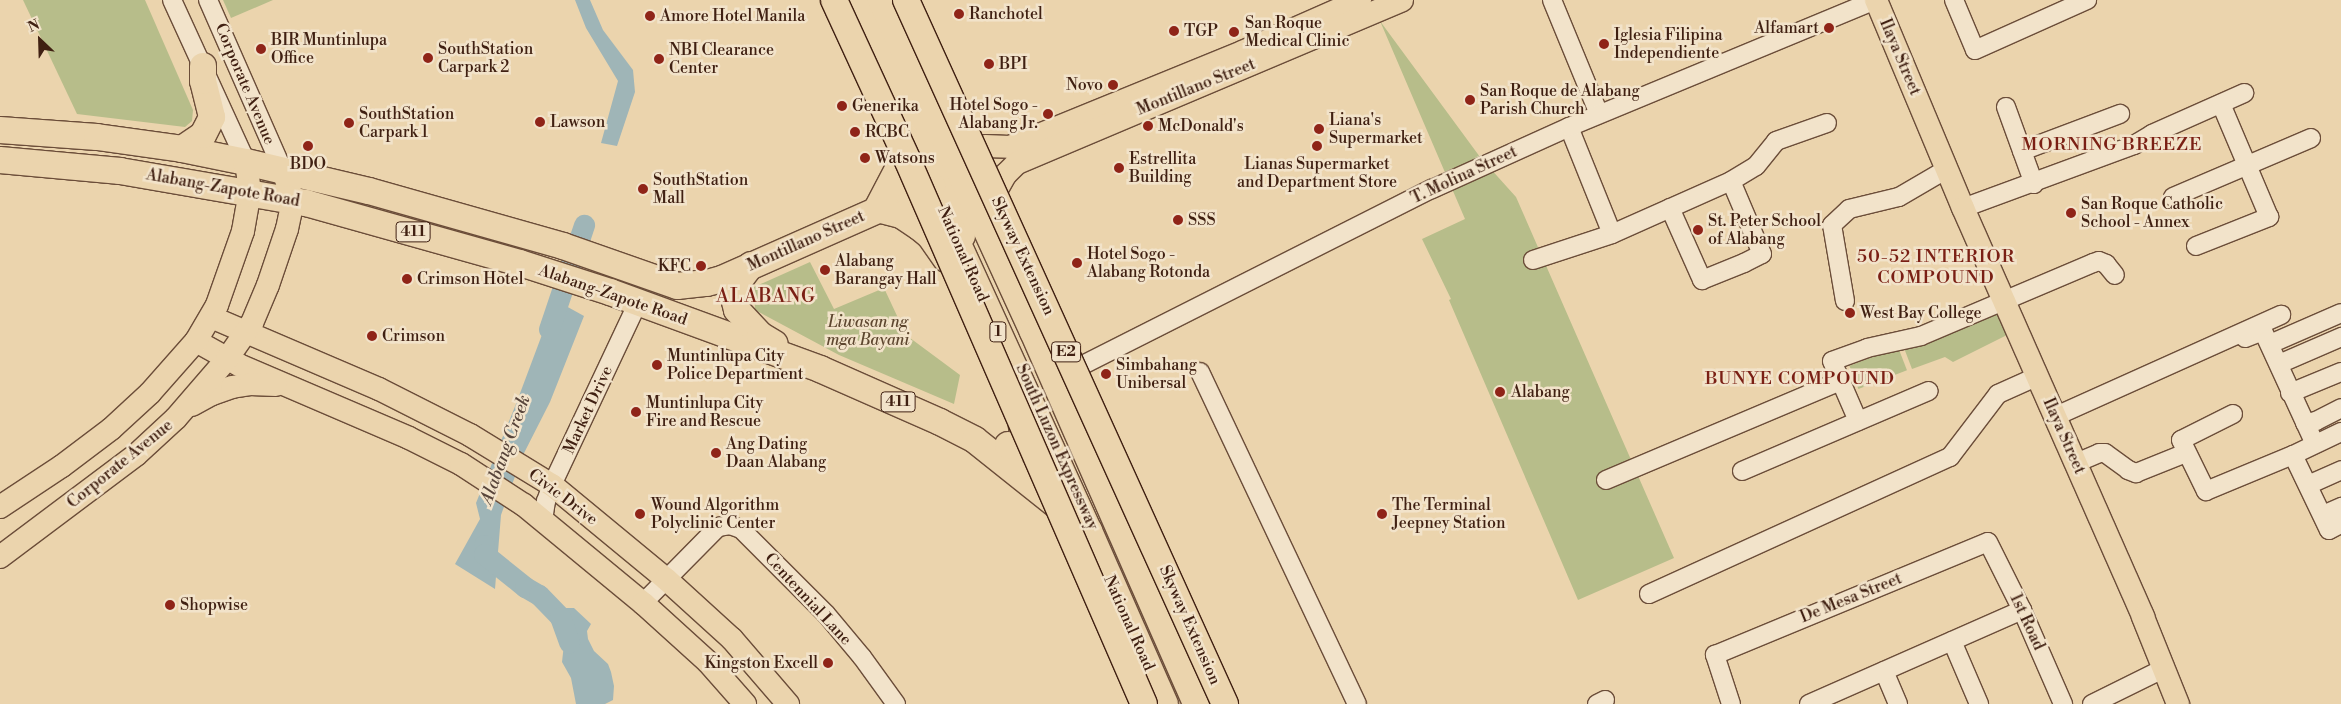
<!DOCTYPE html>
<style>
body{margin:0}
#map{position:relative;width:2341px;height:704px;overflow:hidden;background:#ebd4ad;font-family:"Libre Bodoni",serif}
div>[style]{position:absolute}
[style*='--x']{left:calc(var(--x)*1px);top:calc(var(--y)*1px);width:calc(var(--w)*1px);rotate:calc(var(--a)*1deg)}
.green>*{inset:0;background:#b7bd8a;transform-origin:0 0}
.water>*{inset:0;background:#9fb5b7}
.river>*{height:21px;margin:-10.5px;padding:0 10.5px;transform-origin:10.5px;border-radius:10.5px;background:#9fb5b7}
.roads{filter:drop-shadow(1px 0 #6b4d39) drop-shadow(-1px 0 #6b4d39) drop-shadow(0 1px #6b4d39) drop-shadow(0 -1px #6b4d39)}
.minor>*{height:18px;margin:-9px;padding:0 9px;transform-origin:9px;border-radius:9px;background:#f2e3ca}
.major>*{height:22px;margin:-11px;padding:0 11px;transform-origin:11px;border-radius:11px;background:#ebd4ad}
.highway>*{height:26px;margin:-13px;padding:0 13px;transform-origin:13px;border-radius:13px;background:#ebd4ad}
.bridges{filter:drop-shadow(1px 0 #402012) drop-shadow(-1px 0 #402012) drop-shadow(0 1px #402012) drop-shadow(0 -1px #402012)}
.highway-bridge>*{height:26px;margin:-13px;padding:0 13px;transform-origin:13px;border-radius:13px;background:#ebd4ad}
.dots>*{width:14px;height:14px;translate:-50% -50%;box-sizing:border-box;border:2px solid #f2e3ca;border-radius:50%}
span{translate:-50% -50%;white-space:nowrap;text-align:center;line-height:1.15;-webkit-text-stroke:5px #f2e3ca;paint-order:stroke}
.shield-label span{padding:1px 4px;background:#f2e3ca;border:1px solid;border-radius:4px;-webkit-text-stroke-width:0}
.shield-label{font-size:15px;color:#402012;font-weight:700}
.poi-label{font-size:16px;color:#402012}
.left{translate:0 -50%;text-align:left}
.right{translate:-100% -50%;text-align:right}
.street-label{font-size:16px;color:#402012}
.park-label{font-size:16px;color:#5e4730;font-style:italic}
.neighbourhood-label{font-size:18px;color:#7a1f14;letter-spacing:1px}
.water-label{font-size:18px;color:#58453b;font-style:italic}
.quarter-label{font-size:19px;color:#7a1f14;letter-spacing:1px}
.north{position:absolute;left:15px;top:15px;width:50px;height:50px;-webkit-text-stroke:4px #f2e3ca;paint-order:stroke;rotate:336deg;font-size:14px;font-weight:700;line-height:20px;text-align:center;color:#402012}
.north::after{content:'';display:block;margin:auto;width:18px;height:22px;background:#402012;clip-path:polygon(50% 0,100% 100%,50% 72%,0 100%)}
</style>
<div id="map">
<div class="green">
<div style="clip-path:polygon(23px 0,145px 0,193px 110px,192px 121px,185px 127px,77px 114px)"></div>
<div style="clip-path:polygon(223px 0,273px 0,231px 18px)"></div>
<div style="clip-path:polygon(1380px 21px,1480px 157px,1516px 197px,1674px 558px,1578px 600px,1449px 300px,1451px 299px,1422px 239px,1465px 219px)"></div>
<div style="clip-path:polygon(810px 262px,834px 309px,884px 288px,906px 335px,960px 375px,954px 404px,839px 355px,755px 310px,754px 287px)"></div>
<div style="clip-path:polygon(1999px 311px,2009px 334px,1953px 362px,1945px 357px,1912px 369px,1904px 348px)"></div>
<div style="left:1898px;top:347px;width:25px;height:52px;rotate:69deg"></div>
</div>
<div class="water">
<div style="clip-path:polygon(575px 0,590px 0,603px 30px,633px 70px,635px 92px,617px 146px,601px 143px,618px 81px,586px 28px)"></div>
<div style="clip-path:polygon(555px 300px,584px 316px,550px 402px,522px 457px,501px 515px,495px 589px,455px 564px,480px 519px,476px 503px,516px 404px)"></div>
<div style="clip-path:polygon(562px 608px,574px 608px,591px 624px,587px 631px,588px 639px,594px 651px,608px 664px,611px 672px,614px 686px,613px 700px,605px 704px,576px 704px,571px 678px,562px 662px,564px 644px,556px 625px)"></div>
</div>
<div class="river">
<div style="--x:549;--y:329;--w:110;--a:-71.4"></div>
<div style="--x:484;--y:545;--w:9;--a:90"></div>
<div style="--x:484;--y:554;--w:53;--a:38.8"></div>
<div style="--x:525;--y:587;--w:16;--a:30"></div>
<div style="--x:539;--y:595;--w:30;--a:46"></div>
<div style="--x:560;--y:617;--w:27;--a:70"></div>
</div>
<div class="roads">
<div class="minor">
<div style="--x:172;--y:0;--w:178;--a:65.4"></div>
<div style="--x:208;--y:0;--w:187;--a:66.3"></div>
<div style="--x:1552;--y:0;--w:123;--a:67.6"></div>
<div style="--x:1954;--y:0;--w:54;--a:67.2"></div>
<div style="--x:1975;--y:50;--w:123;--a:-24.1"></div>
<div style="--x:2006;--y:107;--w:82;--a:70"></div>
<div style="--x:1569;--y:127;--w:115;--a:68.1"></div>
<div style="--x:2022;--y:151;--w:105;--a:-20.7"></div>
<div style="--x:2173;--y:197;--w:150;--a:-23.1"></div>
<div style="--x:1670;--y:208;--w:79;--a:66"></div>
<div style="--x:1702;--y:280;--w:45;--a:-22"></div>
<div style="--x:1744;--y:263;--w:20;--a:-27"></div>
<div style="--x:1762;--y:254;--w:79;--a:-113"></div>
<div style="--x:1963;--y:208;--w:182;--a:-20.2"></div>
<div style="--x:2134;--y:145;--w:21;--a:-31"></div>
<div style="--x:2152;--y:134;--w:101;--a:-24"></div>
<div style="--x:2196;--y:246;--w:79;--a:-21.7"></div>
<div style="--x:2269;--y:217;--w:123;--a:-113"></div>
<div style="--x:1533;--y:260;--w:83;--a:-18.2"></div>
<div style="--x:1612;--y:234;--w:130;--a:-24"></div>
<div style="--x:1731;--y:181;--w:29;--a:-31"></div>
<div style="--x:1756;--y:166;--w:32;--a:-51"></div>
<div style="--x:1776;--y:141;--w:54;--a:-19.4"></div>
<div style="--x:1845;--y:301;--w:77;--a:-99.7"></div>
<div style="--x:1832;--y:225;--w:23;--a:-43"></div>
<div style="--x:1849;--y:209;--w:51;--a:-13.5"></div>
<div style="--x:1899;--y:197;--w:56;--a:-30.3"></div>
<div style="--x:2245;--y:338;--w:19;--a:-21"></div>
<div style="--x:2263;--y:331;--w:124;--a:65.3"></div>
<div style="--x:2270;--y:344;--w:77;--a:-23.6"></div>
<div style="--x:2279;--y:364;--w:68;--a:-23.5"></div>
<div style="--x:1200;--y:372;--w:367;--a:64.7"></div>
<div style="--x:1065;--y:374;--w:411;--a:-26.8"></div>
<div style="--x:1432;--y:189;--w:150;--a:-24.3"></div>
<div style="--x:1569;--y:127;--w:332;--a:-22.5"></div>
<div style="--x:2290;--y:393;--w:55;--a:-22.4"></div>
<div style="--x:2233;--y:414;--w:58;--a:153.4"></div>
<div style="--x:2181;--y:440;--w:57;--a:63.9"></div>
<div style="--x:2206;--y:491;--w:94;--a:-22.5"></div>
<div style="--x:2293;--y:455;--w:53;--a:-25.6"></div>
<div style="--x:2056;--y:416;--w:247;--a:-24.2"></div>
<div style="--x:1858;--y:421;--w:65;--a:-113.4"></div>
<div style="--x:1832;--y:361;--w:37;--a:-20"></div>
<div style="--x:1867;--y:348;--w:55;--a:-12.5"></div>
<div style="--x:1921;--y:336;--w:187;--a:-23"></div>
<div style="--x:2093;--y:263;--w:6;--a:-18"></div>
<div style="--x:2099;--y:261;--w:8;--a:23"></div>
<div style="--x:2106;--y:264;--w:14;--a:51"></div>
<div style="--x:2305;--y:423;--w:11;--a:-10"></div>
<div style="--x:2316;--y:421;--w:28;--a:-27"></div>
<div style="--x:2293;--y:455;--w:83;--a:64.4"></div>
<div style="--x:2329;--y:530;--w:13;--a:-27"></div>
<div style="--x:2076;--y:463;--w:25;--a:-23"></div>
<div style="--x:2099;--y:453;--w:6;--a:0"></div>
<div style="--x:2105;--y:453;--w:29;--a:36"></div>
<div style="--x:2128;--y:470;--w:9;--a:21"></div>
<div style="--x:2136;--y:473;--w:54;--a:-21.8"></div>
<div style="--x:1742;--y:471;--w:203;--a:-23.2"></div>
<div style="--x:1606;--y:480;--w:254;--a:-22.9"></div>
<div style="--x:2308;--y:485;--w:36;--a:-24"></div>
<div style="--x:2323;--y:515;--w:20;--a:-24"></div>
<div style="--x:543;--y:520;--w:19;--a:-81"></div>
<div style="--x:546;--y:501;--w:17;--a:-69"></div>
<div style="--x:552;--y:485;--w:202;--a:-64.8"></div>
<div style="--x:1649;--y:594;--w:331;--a:-24.5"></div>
<div style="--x:1950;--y:457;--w:79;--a:-52.7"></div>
<div style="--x:1998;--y:394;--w:44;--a:-24.2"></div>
<div style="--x:643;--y:603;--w:107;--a:-45.4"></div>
<div style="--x:718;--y:527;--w:12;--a:-9"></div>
<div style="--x:730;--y:525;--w:12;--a:20"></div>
<div style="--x:741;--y:529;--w:120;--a:45"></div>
<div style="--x:826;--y:614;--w:56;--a:50.1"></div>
<div style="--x:862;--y:657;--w:58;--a:54.1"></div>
<div style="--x:1952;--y:641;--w:69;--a:66.8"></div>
<div style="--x:1884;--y:671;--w:36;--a:67"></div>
<div style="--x:1597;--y:704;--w:9;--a:-27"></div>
<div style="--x:1731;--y:704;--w:52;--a:-108.1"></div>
<div style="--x:1715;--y:655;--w:295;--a:-22.5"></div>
<div style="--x:1988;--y:542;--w:76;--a:63.4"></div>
<div style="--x:2022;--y:610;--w:103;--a:66.4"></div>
<div style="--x:1809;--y:704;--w:233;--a:-23.8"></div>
<div style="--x:2092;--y:704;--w:81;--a:-26.3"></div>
</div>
<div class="major">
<div style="--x:1876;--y:0;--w:225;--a:67.3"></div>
<div style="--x:1963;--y:208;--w:447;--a:66.2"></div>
<div style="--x:2143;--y:617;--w:94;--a:68.1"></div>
<div style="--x:985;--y:146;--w:25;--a:2"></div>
<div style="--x:1010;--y:147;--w:8;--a:-23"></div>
<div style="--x:1017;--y:144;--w:243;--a:-22.2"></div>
<div style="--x:1242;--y:52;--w:129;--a:-23.8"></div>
<div style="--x:999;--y:186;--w:13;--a:-61"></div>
<div style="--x:1005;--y:175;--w:17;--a:-45"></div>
<div style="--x:1017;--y:163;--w:418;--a:-22.9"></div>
<div style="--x:211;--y:317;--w:183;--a:23.2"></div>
<div style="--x:379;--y:389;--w:102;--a:26.8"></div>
<div style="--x:470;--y:435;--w:96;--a:31.4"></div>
<div style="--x:552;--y:485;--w:148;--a:39.5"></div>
<div style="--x:666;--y:579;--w:89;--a:42.3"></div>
<div style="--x:732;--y:639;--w:86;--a:49.3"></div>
<div style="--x:196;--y:341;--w:49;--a:29.2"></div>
<div style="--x:239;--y:365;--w:185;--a:23.2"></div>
<div style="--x:409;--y:438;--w:58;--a:26.6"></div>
<div style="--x:461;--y:464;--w:75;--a:33.1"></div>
<div style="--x:524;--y:505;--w:154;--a:39.5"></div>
<div style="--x:643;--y:603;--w:88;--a:42.2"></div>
<div style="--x:708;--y:662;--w:56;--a:48.6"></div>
<div style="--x:192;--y:405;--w:23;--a:-29"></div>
<div style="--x:212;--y:394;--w:21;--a:-19"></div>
<div style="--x:232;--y:387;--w:18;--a:-9"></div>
<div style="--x:250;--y:384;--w:26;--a:2"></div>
<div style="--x:0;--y:507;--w:74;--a:-33.5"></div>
<div style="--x:62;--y:466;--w:61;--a:-37.1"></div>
<div style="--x:111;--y:429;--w:53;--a:-42.7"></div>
<div style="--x:150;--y:393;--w:69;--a:-48.5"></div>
<div style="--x:196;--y:341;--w:42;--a:-59.7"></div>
<div style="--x:217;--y:305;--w:78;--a:-70.6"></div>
<div style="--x:243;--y:231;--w:39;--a:-80"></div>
<div style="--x:250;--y:193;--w:31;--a:-97"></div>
<div style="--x:0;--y:557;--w:170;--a:-36.9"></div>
<div style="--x:136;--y:455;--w:54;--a:-42.8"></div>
<div style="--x:176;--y:418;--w:78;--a:-49.2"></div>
<div style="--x:227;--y:359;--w:44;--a:-55.2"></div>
<div style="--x:252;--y:323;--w:41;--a:-67.2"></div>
<div style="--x:268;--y:285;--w:59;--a:-71.3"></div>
<div style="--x:287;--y:229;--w:30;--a:-78"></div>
<div style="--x:293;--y:200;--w:31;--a:-109"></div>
</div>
<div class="highway">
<div style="--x:855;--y:0;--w:259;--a:65.6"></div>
<div style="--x:881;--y:0;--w:365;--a:65.4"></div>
<div style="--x:1033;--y:332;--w:406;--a:66.3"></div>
<div style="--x:0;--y:130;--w:97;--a:4.1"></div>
<div style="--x:97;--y:137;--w:86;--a:8"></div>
<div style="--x:182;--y:149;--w:65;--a:11.5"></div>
<div style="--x:246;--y:162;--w:126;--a:13.3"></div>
<div style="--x:369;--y:191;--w:202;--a:15.8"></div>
<div style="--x:563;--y:246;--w:121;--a:19.3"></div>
<div style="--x:677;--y:286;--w:30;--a:-6"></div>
<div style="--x:707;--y:283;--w:16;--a:-15"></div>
<div style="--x:722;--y:279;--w:230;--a:-23.9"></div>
<div style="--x:182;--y:149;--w:25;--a:-34"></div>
<div style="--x:203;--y:135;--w:20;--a:-63"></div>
<div style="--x:212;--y:117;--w:37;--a:-104"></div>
<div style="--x:203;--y:81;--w:15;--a:-90"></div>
<div style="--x:0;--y:160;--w:121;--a:5.2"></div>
<div style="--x:120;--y:171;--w:189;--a:9.8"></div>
<div style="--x:306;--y:203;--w:222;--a:15.7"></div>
<div style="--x:520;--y:263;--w:95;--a:17.9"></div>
<div style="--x:610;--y:292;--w:224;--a:20.1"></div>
<div style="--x:820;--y:369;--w:131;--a:23.8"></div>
<div style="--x:940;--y:422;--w:39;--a:27"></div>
<div style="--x:975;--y:440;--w:146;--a:38.6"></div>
<div style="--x:877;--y:209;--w:25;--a:14"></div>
<div style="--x:901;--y:215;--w:22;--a:34"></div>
<div style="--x:919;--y:227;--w:14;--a:39"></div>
<div style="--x:930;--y:236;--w:28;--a:55"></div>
<div style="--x:877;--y:209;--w:50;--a:-62.4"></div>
<div style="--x:900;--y:165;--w:31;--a:-83"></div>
<div style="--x:948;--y:222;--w:340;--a:65.5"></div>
<div style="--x:1089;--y:531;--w:189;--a:66.3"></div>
<div style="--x:751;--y:265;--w:21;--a:127"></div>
<div style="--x:738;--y:282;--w:16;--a:104"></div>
<div style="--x:734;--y:298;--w:12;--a:76"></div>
<div style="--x:737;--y:310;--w:34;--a:47"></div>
<div style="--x:760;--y:335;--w:17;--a:31"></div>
<div style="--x:1008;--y:445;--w:21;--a:11"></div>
<div style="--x:1029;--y:449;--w:4;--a:-76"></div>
<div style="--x:1030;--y:445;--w:20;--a:-114"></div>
</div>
</div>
<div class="bridges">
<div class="highway-bridge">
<div style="--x:834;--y:0;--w:175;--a:65.3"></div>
<div style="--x:907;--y:159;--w:594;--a:66.5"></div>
<div style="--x:906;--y:0;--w:773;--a:65.62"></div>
</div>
</div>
<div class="dots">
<div style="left:959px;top:14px;background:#8f2418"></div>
<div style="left:650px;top:16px;background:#8f2418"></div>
<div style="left:1829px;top:28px;background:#8f2418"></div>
<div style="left:1174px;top:31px;background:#8f2418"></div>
<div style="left:1234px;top:32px;background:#8f2418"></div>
<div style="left:1604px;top:44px;background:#8f2418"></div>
<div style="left:261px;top:49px;background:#8f2418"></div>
<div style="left:428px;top:58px;background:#8f2418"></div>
<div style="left:659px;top:59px;background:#8f2418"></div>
<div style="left:989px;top:64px;background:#8f2418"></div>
<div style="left:1113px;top:85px;background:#8f2418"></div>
<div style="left:1470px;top:100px;background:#8f2418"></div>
<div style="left:842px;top:106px;background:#8f2418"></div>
<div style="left:1048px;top:114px;background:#8f2418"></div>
<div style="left:540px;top:122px;background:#8f2418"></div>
<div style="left:349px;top:123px;background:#8f2418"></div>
<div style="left:1148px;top:126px;background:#8f2418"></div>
<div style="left:1319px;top:129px;background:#8f2418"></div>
<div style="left:855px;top:132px;background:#8f2418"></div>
<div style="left:308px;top:146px;background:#8f2418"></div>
<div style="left:1317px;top:146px;background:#8f2418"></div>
<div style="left:865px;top:158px;background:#8f2418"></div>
<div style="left:1119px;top:168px;background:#8f2418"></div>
<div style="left:643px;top:189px;background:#8f2418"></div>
<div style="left:2071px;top:213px;background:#8f2418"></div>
<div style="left:1178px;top:220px;background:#8f2418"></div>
<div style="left:1698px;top:230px;background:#8f2418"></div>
<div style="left:1077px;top:263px;background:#8f2418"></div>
<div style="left:701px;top:266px;background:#8f2418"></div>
<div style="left:825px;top:270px;background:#8f2418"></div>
<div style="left:407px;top:279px;background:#8f2418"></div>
<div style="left:1850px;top:313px;background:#8f2418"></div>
<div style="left:372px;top:336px;background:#8f2418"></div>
<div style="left:657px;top:365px;background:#8f2418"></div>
<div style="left:1106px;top:374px;background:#8f2418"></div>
<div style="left:1500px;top:392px;background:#8f2418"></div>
<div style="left:636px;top:412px;background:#8f2418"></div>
<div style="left:716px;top:453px;background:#8f2418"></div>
<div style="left:640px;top:514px;background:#8f2418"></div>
<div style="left:1382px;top:514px;background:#8f2418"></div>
<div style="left:170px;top:605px;background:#8f2418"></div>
<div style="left:828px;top:663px;background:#8f2418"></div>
</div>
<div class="shield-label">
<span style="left:413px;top:232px">411</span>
<span style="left:998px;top:332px">1</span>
<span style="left:1066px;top:352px">E2</span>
<span style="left:898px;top:402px">411</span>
</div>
<div class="poi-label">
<span class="left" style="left:969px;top:14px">Ranchotel</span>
<span class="left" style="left:660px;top:16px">Amore Hotel Manila</span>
<span class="left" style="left:1245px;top:32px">San Roque<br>Medical Clinic</span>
<span class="right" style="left:1819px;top:28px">Alfamart</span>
<span class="left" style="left:1184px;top:31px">TGP</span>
<span class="left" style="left:1614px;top:44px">Iglesia Filipina<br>Independiente</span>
<span class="left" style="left:271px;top:49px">BIR Muntinlupa<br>Office</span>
<span class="left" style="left:438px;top:58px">SouthStation<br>Carpark 2</span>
<span class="left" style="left:669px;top:59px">NBI Clearance<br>Center</span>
<span class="left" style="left:999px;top:64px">BPI</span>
<span class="right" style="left:1103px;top:85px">Novo</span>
<span class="left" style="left:1480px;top:100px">San Roque de Alabang<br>Parish Church</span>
<span class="right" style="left:1038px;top:114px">Hotel Sogo -<br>Alabang Jr.</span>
<span class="left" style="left:852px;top:106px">Generika</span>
<span class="left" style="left:359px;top:123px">SouthStation<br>Carpark 1</span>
<span class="left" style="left:1329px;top:129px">Liana's<br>Supermarket</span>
<span class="left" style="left:550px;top:122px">Lawson</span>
<span class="left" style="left:1158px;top:126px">McDonald's</span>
<span class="left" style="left:865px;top:132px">RCBC</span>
<span class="left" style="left:875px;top:158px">Watsons</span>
<span class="left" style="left:1129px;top:168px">Estrellita<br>Building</span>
<span style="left:308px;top:164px">BDO</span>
<span style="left:1317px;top:173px">Lianas Supermarket<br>and Department Store</span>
<span class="left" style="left:653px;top:189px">SouthStation<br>Mall</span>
<span class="left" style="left:2081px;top:213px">San Roque Catholic<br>School - Annex</span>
<span class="left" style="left:1188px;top:220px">SSS</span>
<span class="left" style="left:1708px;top:230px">St. Peter School<br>of Alabang</span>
<span class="left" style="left:1087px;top:263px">Hotel Sogo -<br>Alabang Rotonda</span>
<span class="left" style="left:835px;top:270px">Alabang<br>Barangay Hall</span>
<span class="right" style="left:691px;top:266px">KFC</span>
<span class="left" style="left:417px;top:279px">Crimson Hotel</span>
<span class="left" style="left:1860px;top:313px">West Bay College</span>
<span class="left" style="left:382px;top:336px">Crimson</span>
<span class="left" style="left:667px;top:365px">Muntinlupa City<br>Police Department</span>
<span class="left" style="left:1116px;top:374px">Simbahang<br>Unibersal</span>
<span class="left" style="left:1511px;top:392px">Alabang</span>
<span class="left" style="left:646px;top:412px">Muntinlupa City<br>Fire and Rescue</span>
<span class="left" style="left:726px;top:453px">Ang Dating<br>Daan Alabang</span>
<span class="left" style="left:651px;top:514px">Wound Algorithm<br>Polyclinic Center</span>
<span class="left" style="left:1392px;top:514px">The Terminal<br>Jeepney Station</span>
<span class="left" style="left:180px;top:605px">Shopwise</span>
<span class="right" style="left:818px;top:663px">Kingston Excell</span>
</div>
<div class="street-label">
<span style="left:1900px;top:57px;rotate:67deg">Ilaya Street</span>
<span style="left:245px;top:84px;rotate:67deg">Corporate Avenue</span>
<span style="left:1196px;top:87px;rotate:-22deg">Montillano Street</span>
<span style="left:1464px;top:175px;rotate:-25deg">T. Molina Street</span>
<span style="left:223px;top:188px;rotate:10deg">Alabang-Zapote Road</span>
<span style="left:806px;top:241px;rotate:-24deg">Montillano Street</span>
<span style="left:963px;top:254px;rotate:66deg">National Road</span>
<span style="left:1023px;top:256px;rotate:65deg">Skyway Extension</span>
<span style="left:613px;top:295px;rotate:19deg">Alabang-Zapote Road</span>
<span style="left:588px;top:410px;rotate:-65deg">Market Drive</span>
<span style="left:2064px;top:436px;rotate:66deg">Ilaya Street</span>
<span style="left:1057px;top:447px;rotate:66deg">South Luzon Expressway</span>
<span style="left:120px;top:464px;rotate:-39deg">Corporate Avenue</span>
<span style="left:563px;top:497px;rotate:37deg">Civic Drive</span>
<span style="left:1851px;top:598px;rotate:-22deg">De Mesa Street</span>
<span style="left:808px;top:599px;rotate:47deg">Centennial Lane</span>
<span style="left:2027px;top:622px;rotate:65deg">1st Road</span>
<span style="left:1129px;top:623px;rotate:66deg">National Road</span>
<span style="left:1190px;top:625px;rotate:66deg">Skyway Extension</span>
</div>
<div class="park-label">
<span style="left:868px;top:331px">Liwasan ng<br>mga Bayani</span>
</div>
<div class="neighbourhood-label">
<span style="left:2112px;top:145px">MORNING BREEZE</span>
<span style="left:1936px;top:268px">50-52 INTERIOR<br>COMPOUND</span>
<span style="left:1800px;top:379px">BUNYE COMPOUND</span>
</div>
<div class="water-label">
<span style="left:506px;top:450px;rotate:-70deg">Alabang Creek</span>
</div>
<div class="quarter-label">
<span style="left:766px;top:297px">ALABANG</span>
</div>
<div class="north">N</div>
</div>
